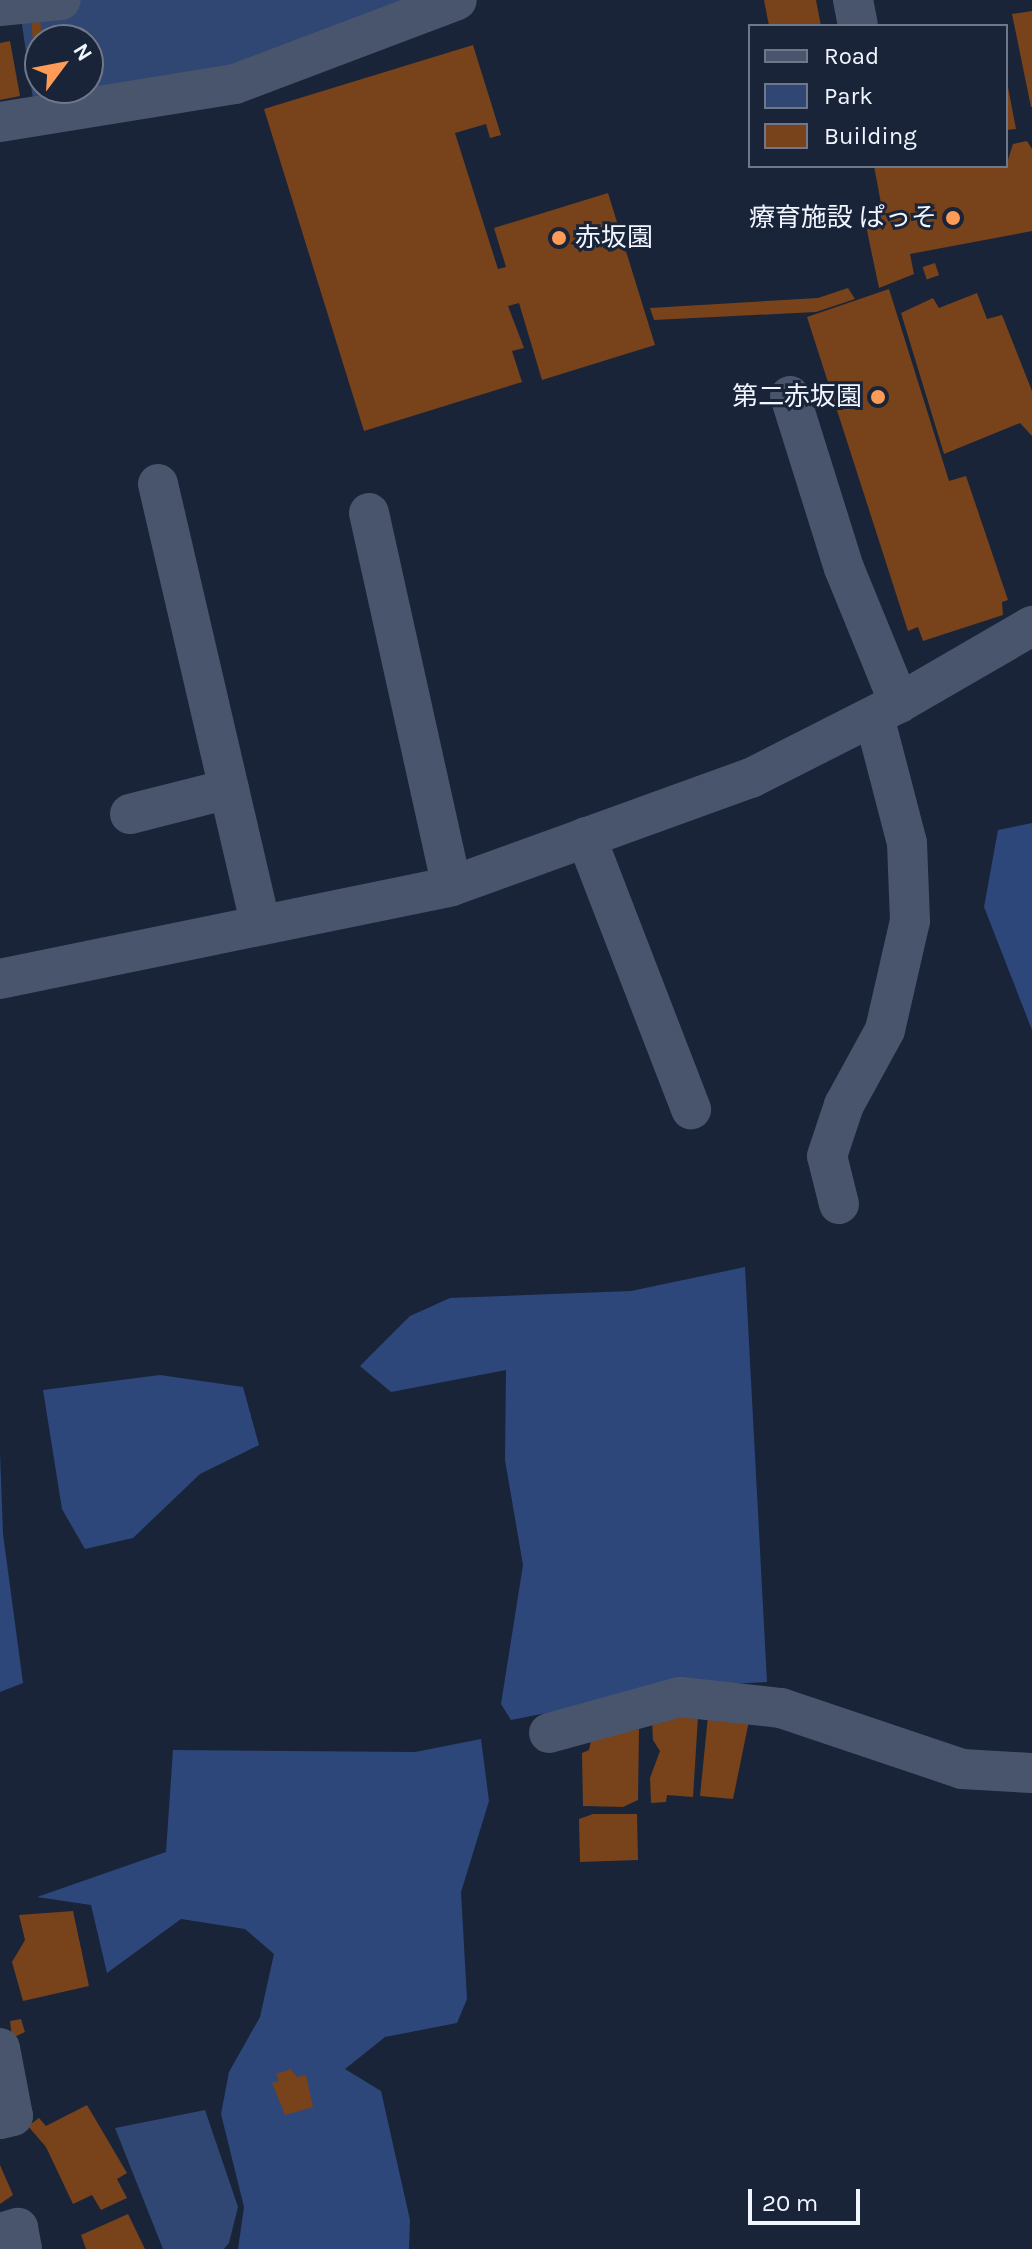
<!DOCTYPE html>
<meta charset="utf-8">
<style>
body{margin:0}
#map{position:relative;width:1032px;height:2249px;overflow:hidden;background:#192439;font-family:Karla,"Noto Sans JP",sans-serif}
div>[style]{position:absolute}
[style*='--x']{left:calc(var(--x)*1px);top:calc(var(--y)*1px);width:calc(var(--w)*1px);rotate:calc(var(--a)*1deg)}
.green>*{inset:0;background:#304673}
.forest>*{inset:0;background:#2d477a}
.building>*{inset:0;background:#78421a;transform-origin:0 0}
.minor>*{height:40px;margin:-20px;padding:0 20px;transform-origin:20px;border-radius:20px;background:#49556c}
.dots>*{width:22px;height:22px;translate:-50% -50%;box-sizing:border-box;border:4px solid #192439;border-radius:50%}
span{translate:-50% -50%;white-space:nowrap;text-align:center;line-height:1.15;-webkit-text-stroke:6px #192439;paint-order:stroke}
.poi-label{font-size:26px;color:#f0f5fe}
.right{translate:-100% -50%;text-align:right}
.left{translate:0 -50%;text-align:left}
.legend{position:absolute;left:748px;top:24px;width:260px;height:144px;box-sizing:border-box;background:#192439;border:2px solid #6f7888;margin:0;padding:10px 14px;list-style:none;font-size:24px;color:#f0f5fe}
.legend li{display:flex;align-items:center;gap:16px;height:40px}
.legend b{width:40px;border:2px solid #6f7888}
.north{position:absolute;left:24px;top:24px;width:80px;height:80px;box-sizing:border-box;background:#192439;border:2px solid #6f7888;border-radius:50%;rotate:58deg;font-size:22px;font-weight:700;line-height:32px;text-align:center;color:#f0f5fe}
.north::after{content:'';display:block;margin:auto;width:28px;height:36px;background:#fe9c57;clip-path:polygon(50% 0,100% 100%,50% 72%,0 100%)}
.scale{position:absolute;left:748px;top:2189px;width:112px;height:36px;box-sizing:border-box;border:4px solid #f0f5fe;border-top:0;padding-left:10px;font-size:24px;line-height:28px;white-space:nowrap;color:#f0f5fe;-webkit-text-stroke:6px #192439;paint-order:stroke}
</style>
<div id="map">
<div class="green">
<div style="clip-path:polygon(evenodd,0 0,428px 0,227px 69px,34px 106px,21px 18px,0 0,40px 40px,88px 40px,88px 88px,40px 88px,40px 40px)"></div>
<div style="clip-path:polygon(205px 2110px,238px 2207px,229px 2243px,224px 2249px,163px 2249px,115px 2128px)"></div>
</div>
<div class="forest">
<div style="clip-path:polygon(1032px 823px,1032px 1030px,984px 907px,998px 830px)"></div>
<div style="clip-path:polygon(745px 1267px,767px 1682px,684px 1686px,511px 1720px,501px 1704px,523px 1565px,505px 1460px,506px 1370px,391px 1392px,360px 1366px,410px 1316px,450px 1298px,631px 1291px)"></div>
<div style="clip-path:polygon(160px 1375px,243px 1387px,259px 1445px,200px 1474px,133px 1538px,85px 1549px,62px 1509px,43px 1390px)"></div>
<div style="clip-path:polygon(0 1452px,3px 1534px,23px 1683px,0 1692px)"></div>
<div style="clip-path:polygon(481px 1739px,489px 1801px,461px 1892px,467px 1999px,457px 2023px,385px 2037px,345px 2069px,381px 2091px,410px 2220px,409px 2249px,238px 2249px,244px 2207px,221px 2114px,229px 2072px,260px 2017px,274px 1954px,245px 1929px,181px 1919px,107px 1973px,91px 1905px,37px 1897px,166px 1852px,173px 1750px,415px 1752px)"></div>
</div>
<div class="building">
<div style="clip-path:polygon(764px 0,816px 0,821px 26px,769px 26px)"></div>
<div style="clip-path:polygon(1032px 11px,1032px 107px,1031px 107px,1012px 14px)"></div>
<div style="left:40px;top:18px;width:21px;height:9px;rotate:85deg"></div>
<div style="clip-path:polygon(10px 41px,20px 96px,0 100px,0 43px)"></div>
<div style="clip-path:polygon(473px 45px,501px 135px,490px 138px,486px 124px,455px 133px,498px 269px,506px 267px,494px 228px,608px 193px,655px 345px,542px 380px,519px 303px,508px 306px,524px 348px,512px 351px,522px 382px,364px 431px,264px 109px)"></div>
<div style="clip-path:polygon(1006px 77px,1016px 129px,1006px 130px)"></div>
<div style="clip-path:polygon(1027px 141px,1032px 149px,1032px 231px,910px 254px,914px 274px,879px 288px,865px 221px,883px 214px,874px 166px,1006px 166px,1013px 144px)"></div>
<div style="left:935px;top:263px;width:13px;height:13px;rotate:72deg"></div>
<div style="clip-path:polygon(848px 288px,855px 299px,816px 312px,654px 320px,650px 308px,818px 298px)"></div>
<div style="clip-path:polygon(889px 289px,949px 481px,966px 476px,1008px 600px,1002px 602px,1003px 615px,923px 641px,918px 627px,908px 631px,807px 317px)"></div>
<div style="clip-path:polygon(977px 293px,987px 319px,1002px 315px,1032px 391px,1032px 436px,1020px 423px,944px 454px,901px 313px,933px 298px,939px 308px)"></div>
<div style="clip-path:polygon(669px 1716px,698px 1717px,693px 1797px,667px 1795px,666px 1802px,651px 1803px,650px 1778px,660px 1751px,653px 1740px,652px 1721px)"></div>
<div style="clip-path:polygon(708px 1716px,749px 1721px,733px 1799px,700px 1796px)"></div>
<div style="clip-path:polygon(639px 1729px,638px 1800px,623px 1807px,583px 1806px,582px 1753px,589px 1750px,591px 1740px)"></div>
<div style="clip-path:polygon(593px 1814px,637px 1814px,638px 1860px,580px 1862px,579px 1819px)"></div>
<div style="clip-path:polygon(73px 1911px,89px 1986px,23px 2001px,12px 1962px,25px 1940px,19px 1915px)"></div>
<div style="clip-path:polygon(21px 2019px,25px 2032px,12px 2038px,10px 2021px)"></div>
<div style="clip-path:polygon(291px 2069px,297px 2077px,306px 2075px,313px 2107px,285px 2115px,272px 2083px,279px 2081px,276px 2074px)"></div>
<div style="clip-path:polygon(87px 2105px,127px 2173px,117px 2179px,127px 2198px,101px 2210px,92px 2195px,73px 2204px,46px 2147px,28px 2126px,39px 2118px,46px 2126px)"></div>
<div style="clip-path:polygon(0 2165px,13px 2195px,0 2204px)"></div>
<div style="clip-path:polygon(128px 2214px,145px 2249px,86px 2249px,81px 2235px)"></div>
</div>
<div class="minor">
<div style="--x:853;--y:0;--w:25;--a:79"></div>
<div style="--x:0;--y:6;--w:61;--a:-5.6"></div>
<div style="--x:0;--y:122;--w:238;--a:-9.2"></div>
<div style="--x:235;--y:84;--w:237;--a:-20.7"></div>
<div style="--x:790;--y:396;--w:180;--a:72.6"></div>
<div style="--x:844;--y:568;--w:146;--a:67.8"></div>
<div style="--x:158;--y:484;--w:452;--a:76.9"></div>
<div style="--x:369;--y:513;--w:382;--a:77.5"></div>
<div style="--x:130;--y:814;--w:102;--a:-14.2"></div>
<div style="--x:586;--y:837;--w:292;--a:68.9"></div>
<div style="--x:0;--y:979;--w:461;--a:-11.6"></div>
<div style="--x:452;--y:886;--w:318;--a:-19.9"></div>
<div style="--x:751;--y:778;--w:166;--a:-26.9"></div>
<div style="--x:899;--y:703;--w:154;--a:-30.1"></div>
<div style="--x:839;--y:1204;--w:49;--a:-104"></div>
<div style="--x:827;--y:1156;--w:54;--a:-71.6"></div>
<div style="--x:844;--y:1105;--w:85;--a:-61.3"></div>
<div style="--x:885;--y:1030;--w:112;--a:-77.1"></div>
<div style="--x:910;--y:921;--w:78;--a:-92.2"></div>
<div style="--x:907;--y:843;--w:131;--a:-104.6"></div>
<div style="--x:549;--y:1733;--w:136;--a:-15.4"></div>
<div style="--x:680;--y:1697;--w:102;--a:6.2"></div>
<div style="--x:781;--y:1708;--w:191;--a:18.6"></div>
<div style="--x:962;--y:1769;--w:70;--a:3.3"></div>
<div style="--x:0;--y:2048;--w:69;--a:79.2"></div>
<div style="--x:13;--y:2116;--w:13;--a:167"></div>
<div style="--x:0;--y:2233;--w:19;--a:-16"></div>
<div style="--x:18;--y:2228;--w:21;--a:79"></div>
</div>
<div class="dots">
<div style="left:953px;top:218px;background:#fe9c57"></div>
<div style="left:559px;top:238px;background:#fe9c57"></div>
<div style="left:878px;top:397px;background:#fe9c57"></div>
</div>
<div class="poi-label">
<span class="right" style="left:937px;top:218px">療育施設 ぱっそ</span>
<span class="left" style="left:575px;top:238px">赤坂園</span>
<span class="right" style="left:862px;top:397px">第二赤坂園</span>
</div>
<ul class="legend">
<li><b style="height:10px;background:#49556c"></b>Road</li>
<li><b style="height:22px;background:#304673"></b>Park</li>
<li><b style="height:22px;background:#78421a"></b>Building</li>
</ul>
<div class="north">N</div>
<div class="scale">20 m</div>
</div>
